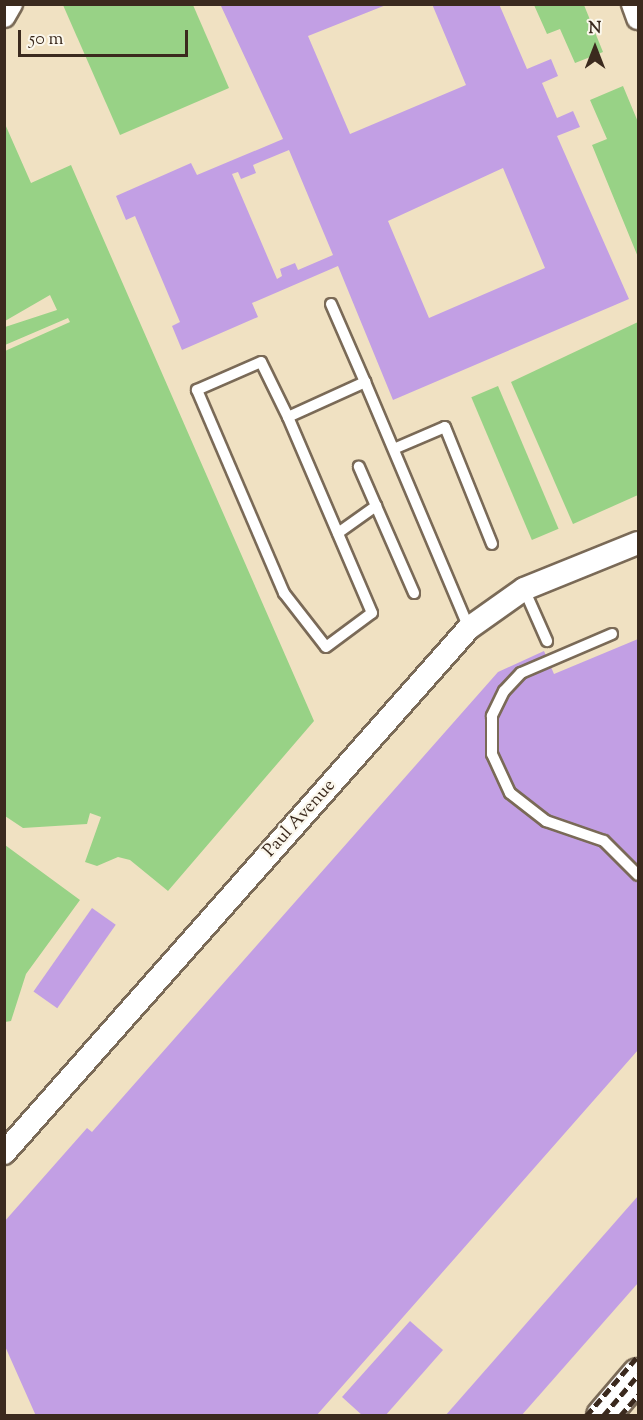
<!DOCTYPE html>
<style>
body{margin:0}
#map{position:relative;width:643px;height:1420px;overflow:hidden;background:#f0e1c2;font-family:"Sorts Mill Goudy",serif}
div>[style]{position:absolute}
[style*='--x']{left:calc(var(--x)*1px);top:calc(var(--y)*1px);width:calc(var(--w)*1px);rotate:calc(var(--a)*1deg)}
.green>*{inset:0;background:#98d286;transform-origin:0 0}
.building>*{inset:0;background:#c29fe4;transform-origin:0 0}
.roads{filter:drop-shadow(2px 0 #7a6a57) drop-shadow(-2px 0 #7a6a57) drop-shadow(0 2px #7a6a57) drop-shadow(0 -2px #7a6a57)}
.service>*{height:10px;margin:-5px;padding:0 5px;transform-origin:5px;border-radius:5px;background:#fff}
.minor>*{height:22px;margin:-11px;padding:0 11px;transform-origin:11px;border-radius:11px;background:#fff}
.secondary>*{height:32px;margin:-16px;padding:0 16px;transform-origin:16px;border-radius:16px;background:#fff}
.rail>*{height:4.5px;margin-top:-2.25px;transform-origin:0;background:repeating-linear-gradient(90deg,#3b2a1e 0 9px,transparent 0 13.5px)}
span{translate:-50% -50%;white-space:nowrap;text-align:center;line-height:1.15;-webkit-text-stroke:4.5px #fbf7ec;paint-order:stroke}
.street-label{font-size:18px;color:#3b2a1e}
.frame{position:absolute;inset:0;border:6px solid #3b2a1e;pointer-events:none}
.north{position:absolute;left:565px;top:18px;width:60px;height:60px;-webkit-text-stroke:4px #fbf7ec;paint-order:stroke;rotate:0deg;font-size:16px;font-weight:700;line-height:24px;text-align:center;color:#3b2a1e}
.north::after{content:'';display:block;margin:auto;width:21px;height:27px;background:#3b2a1e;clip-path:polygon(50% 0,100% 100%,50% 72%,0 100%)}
.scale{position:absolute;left:18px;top:30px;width:170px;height:27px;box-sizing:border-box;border:3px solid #3b2a1e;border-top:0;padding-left:8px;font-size:18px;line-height:21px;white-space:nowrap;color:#3b2a1e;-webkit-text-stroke:4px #fbf7ec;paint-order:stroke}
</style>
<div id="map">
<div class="green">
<div style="clip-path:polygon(63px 5px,193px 5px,229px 88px,120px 135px)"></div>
<div style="clip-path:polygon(534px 5px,584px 5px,603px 52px,575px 63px,560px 29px,547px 34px)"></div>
<div style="clip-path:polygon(623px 86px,638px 122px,638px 257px,592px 145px,607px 139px,590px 100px)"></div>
<div style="clip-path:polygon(5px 124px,31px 183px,71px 165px,314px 721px,168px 891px,130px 860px,118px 857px,97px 866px,85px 862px,101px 817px,90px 813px,87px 824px,23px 828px,5px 816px,5px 351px,70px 322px,68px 318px,5px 345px,5px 327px,57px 310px,50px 295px,5px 321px)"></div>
<div style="clip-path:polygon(638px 322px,638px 495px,573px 524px,511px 382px)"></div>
<div style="left:498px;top:386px;width:155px;height:29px;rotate:67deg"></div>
<div style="clip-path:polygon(5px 845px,80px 900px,26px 974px,11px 1021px,5px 1022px)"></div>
</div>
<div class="building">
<div style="clip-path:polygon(evenodd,432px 4px,499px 4px,527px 69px,551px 59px,558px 76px,542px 83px,557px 118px,573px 111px,580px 127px,557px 136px,629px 299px,393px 400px,338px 266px,252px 303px,258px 317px,182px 350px,172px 326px,180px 322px,135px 216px,126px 220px,116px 196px,191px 163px,197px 175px,283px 139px,221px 6px,386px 5px,308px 36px,350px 134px,466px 85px,432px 4px,289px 150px,333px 255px,298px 270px,295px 263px,280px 269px,282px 276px,277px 279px,232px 174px,238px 172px,241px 179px,256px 173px,253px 165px,289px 150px,432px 4px,503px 168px,545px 268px,429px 318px,388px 221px,503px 168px)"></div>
<div style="clip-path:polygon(638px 639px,638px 1050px,316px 1416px,36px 1416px,4px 1344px,4px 1222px,87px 1128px,92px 1132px,498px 672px,544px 651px,554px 674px)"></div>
<div style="left:92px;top:908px;width:29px;height:102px;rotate:35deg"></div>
<div style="clip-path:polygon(638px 1196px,638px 1283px,521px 1416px,445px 1416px)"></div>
<div style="clip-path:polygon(410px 1321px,443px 1350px,385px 1416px,363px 1416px,342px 1397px)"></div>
</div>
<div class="roads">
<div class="service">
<div style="--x:331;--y:304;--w:85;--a:66.4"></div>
<div style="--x:288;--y:417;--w:61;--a:-116.1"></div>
<div style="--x:261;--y:362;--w:70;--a:156.4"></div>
<div style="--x:197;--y:390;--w:221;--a:66.8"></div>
<div style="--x:284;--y:593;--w:68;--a:52.1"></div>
<div style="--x:326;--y:647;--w:57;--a:-36.5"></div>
<div style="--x:372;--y:613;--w:213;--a:-113.2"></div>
<div style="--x:288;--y:417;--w:85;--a:-24.4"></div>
<div style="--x:365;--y:382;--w:267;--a:67.1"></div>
<div style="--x:396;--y:448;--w:53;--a:-23.2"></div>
<div style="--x:445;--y:427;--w:126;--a:68.1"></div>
<div style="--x:376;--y:506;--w:95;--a:66.4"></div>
<div style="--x:338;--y:533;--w:47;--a:-35.4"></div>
<div style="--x:376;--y:506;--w:43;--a:-113.6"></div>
<div style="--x:524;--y:589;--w:57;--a:66.1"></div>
<div style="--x:612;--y:634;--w:99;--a:156.8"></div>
<div style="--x:521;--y:673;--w:25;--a:133"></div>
<div style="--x:504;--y:691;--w:28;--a:116"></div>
<div style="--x:492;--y:716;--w:38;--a:90"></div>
<div style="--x:492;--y:754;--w:43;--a:65.2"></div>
<div style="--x:510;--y:793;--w:46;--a:37.9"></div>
<div style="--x:546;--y:821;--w:61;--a:19"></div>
<div style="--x:604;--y:841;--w:48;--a:45"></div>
</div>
<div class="minor">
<div style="--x:633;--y:4;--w:15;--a:70"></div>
<div style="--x:4;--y:16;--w:14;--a:-60"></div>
<div style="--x:4;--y:1153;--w:701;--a:-48.47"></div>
<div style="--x:469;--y:628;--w:67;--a:-35.3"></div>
<div style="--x:524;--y:589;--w:123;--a:-22"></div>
</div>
<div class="secondary">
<div style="--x:603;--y:1416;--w:54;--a:-49.5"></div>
</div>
</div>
<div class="rail">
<div style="--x:586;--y:1416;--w:79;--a:-49.1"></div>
<div style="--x:603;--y:1416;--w:54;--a:-49.5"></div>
<div style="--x:620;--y:1416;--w:28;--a:-49"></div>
</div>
<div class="street-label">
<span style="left:300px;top:819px;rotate:-48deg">Paul Avenue</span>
</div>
<div class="frame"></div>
<div class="north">N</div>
<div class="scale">50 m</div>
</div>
